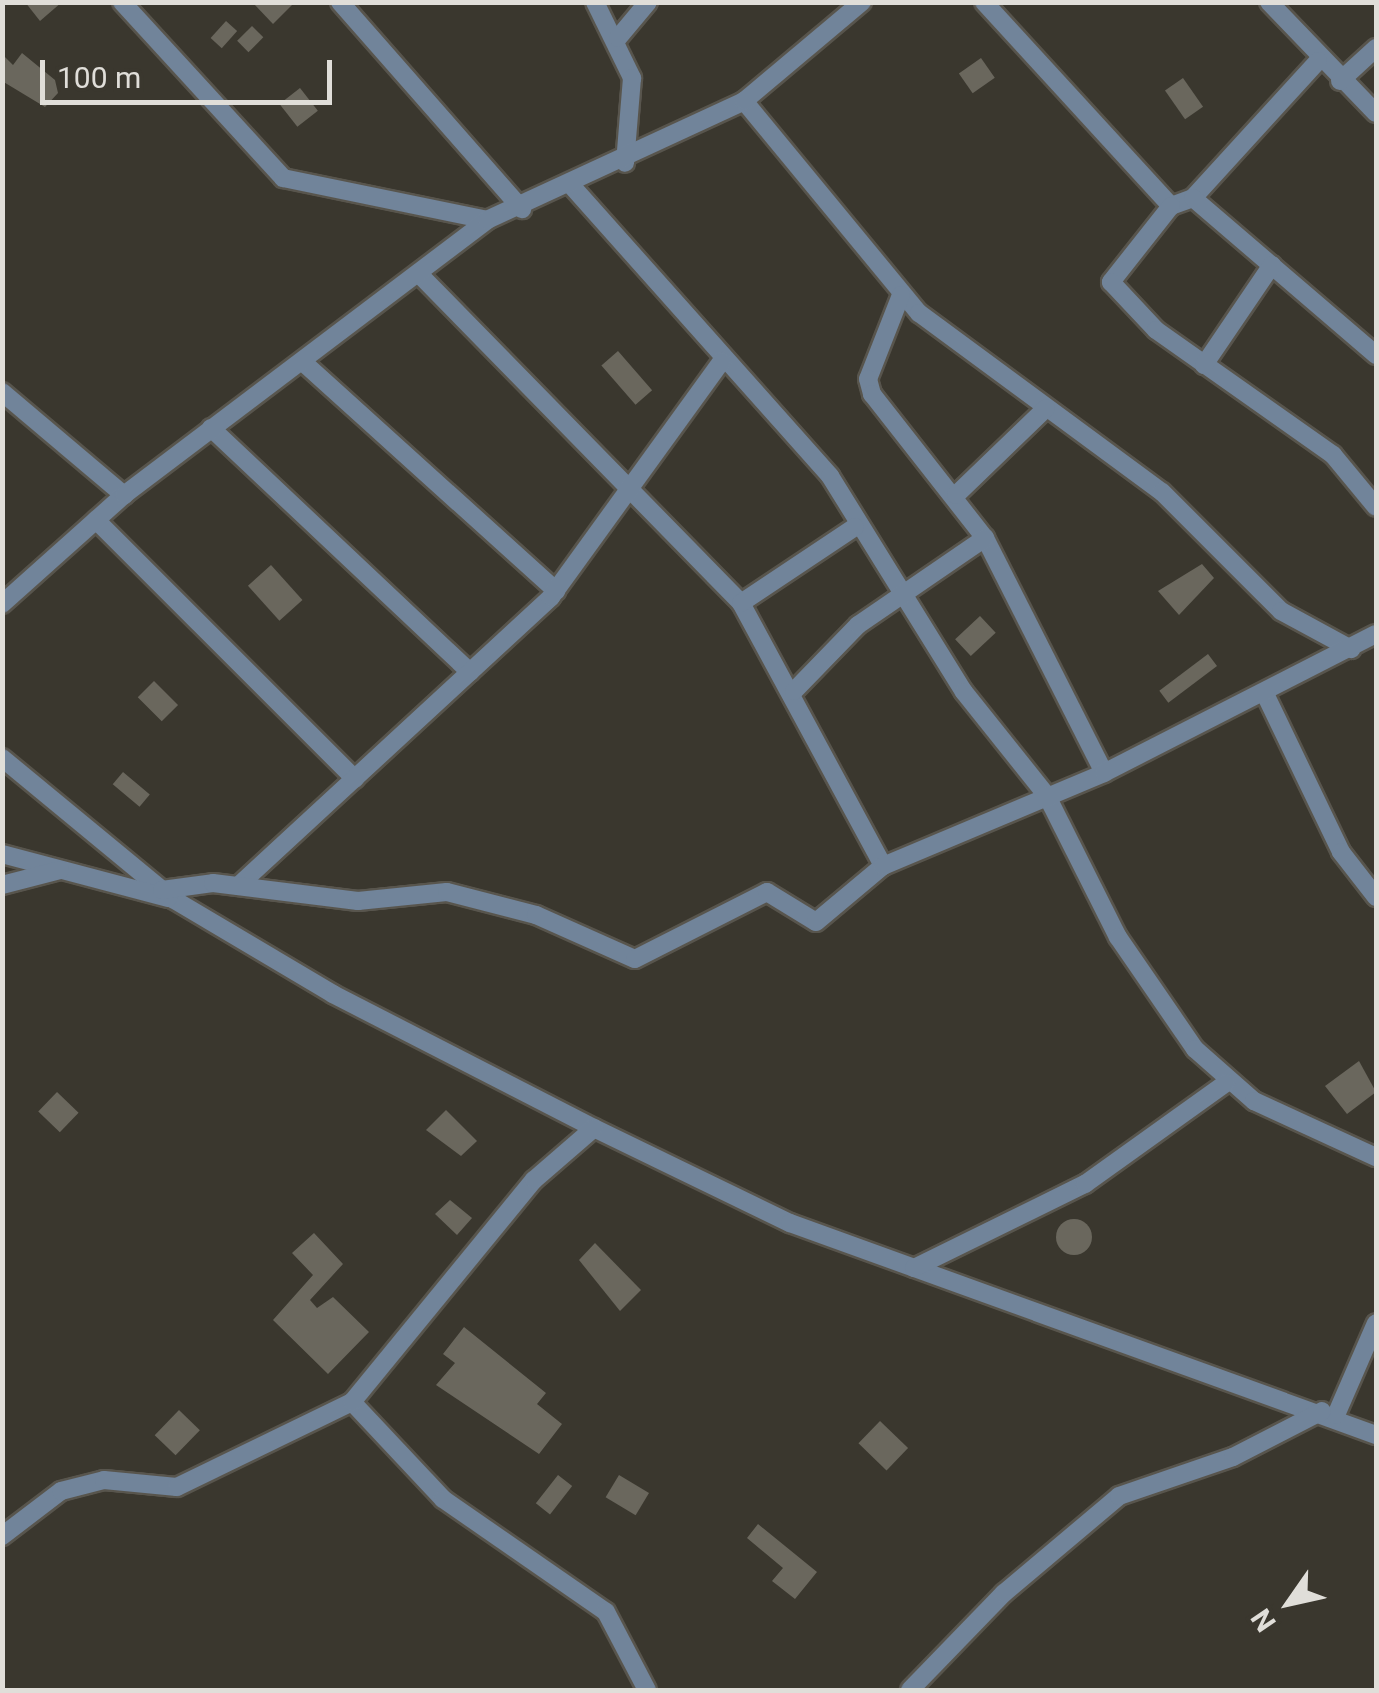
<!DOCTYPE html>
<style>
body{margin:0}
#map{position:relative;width:1379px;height:1693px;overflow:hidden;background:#3a372e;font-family:Roboto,sans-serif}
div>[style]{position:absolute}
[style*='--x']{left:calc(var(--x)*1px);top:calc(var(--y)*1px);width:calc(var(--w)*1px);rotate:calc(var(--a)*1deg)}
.building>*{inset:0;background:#6a675d;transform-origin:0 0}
.round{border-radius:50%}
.roads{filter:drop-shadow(2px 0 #58554d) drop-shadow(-2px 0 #58554d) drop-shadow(0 2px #58554d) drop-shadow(0 -2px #58554d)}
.street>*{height:18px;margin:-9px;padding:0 9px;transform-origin:9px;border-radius:9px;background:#71849a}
span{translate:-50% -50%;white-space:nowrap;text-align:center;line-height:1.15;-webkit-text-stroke:10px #3a372e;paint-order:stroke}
.frame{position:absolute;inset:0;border:5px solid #e0ded9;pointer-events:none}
.north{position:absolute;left:1239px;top:1553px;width:100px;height:100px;-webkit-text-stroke:8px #3a372e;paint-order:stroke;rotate:236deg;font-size:28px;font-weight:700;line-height:40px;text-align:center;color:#e0ded9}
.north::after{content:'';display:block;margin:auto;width:35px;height:45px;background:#e0ded9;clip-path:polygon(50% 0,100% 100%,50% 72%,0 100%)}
.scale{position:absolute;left:40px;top:60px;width:292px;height:45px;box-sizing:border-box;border:5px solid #e0ded9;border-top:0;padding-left:12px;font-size:30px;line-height:35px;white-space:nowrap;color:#e0ded9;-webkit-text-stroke:8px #3a372e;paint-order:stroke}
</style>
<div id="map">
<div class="building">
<div style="clip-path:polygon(25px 2px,62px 2px,40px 21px)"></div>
<div style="clip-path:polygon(252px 2px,295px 2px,273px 24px)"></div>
<div style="left:226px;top:21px;width:15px;height:23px;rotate:42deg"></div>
<div style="left:252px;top:26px;width:16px;height:21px;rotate:45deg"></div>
<div style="clip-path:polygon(22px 53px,55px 80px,58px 93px,45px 107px,2px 81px,2px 54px,13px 65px)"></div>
<div style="left:981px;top:58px;width:24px;height:27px;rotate:55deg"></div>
<div style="left:1183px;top:78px;width:35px;height:22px;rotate:55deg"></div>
<div style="left:300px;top:88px;width:29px;height:26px;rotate:52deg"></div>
<div style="left:618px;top:351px;width:52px;height:22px;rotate:49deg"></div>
<div style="clip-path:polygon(1202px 564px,1214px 578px,1179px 615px,1158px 591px)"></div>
<div style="left:271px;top:565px;width:47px;height:31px;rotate:48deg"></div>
<div style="left:980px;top:616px;width:23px;height:34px;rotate:47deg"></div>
<div style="left:1208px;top:654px;width:15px;height:61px;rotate:53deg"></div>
<div style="left:154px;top:681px;width:34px;height:23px;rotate:45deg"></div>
<div style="left:123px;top:772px;width:35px;height:16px;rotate:40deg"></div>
<div style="clip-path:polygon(1359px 1061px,1376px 1092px,1347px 1114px,1325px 1086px)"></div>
<div style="left:57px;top:1092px;width:30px;height:27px;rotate:44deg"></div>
<div style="clip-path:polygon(446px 1110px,477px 1141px,461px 1156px,426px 1130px)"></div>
<div style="clip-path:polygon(450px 1200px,472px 1218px,457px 1235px,435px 1214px)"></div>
<div class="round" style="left:1056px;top:1219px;width:36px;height:36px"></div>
<div style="clip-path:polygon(314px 1233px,343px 1264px,310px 1300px,317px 1308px,333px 1297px,369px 1332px,328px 1374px,273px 1320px,313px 1275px,292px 1253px)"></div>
<div style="clip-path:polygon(595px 1243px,641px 1290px,620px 1311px,579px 1260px)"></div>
<div style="clip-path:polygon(464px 1327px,546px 1393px,537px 1404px,562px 1424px,539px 1454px,436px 1385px,455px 1363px,443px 1354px)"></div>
<div style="left:179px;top:1410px;width:29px;height:35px;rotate:44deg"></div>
<div style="left:880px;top:1421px;width:39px;height:31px;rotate:44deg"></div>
<div style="left:558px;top:1475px;width:18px;height:36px;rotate:38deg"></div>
<div style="left:619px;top:1475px;width:35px;height:26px;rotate:31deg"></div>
<div style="clip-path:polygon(758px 1524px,817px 1572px,795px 1599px,772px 1581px,783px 1568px,747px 1538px)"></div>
</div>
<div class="roads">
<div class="street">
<div style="--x:122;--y:2;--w:239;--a:47.5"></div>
<div style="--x:283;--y:178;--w:208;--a:11.6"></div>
<div style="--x:340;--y:2;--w:276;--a:48.7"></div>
<div style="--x:595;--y:2;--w:85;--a:64"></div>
<div style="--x:632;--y:78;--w:85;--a:94.7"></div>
<div style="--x:984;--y:2;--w:277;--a:47.5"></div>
<div style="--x:1269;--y:2;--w:154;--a:46.1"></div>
<div style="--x:618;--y:38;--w:47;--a:-50.2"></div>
<div style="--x:1318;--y:61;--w:185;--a:132.4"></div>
<div style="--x:1193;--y:198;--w:23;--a:160"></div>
<div style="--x:1171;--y:206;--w:97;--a:128.3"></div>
<div style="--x:1111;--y:282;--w:66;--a:46.8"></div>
<div style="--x:1156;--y:330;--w:217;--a:35.2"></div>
<div style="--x:1333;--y:455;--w:67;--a:50.4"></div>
<div style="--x:1340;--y:81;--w:49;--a:-42.5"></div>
<div style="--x:744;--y:101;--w:275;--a:50.5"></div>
<div style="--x:919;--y:313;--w:302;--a:36.4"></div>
<div style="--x:1162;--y:492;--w:168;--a:45"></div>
<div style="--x:1281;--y:611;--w:80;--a:28.5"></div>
<div style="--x:570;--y:184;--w:391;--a:48.3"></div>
<div style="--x:830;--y:476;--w:254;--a:58.2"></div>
<div style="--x:964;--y:692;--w:133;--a:51.4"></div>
<div style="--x:1047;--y:796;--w:158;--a:63.3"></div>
<div style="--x:1118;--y:937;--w:136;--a:55.5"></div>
<div style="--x:1195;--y:1049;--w:79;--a:41.4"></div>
<div style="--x:1254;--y:1101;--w:134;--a:24.7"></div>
<div style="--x:1193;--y:198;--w:241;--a:40.6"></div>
<div style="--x:420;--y:275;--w:459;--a:45.6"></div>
<div style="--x:741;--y:603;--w:299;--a:61.6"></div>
<div style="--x:901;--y:295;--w:90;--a:111.4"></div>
<div style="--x:868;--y:379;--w:16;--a:75"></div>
<div style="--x:872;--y:394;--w:183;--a:51.9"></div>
<div style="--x:985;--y:538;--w:263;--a:63.1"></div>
<div style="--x:304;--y:363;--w:340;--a:42.1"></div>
<div style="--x:1204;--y:365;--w:121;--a:-55.8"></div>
<div style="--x:2;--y:392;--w:160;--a:40.2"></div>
<div style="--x:211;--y:428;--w:356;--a:43.3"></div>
<div style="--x:956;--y:495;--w:125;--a:-44"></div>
<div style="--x:96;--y:520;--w:366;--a:45"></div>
<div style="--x:741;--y:603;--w:137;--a:-33.7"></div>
<div style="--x:2;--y:604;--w:164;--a:-41.8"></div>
<div style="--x:124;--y:495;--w:455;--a:-37.1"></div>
<div style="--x:487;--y:220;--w:283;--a:-24.8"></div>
<div style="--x:744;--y:101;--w:154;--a:-40"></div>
<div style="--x:794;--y:691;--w:92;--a:-45.9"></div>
<div style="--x:858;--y:625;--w:154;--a:-34.4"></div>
<div style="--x:1266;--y:696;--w:173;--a:64.3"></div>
<div style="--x:1341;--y:852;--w:57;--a:52.1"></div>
<div style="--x:2;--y:758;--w:222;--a:39.5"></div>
<div style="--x:173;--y:899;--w:186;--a:30.7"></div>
<div style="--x:333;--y:994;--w:293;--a:27.2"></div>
<div style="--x:594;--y:1128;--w:218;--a:25.9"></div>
<div style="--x:790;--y:1223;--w:623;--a:19.89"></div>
<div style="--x:2;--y:854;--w:172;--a:14.8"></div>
<div style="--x:2;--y:885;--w:60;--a:-14.5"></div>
<div style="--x:238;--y:886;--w:426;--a:-42.7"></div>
<div style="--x:551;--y:597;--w:291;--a:-54.1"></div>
<div style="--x:162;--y:890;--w:51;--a:-7.8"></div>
<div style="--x:213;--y:883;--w:146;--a:7.1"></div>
<div style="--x:358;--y:901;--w:89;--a:-5.8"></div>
<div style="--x:447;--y:892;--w:92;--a:14.5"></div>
<div style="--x:536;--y:915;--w:108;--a:24"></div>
<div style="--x:635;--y:959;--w:148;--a:-26.9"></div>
<div style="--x:767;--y:892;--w:57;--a:31.5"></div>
<div style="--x:816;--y:922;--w:87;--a:-39.9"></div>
<div style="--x:883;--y:866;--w:240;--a:-22.8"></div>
<div style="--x:1104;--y:773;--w:305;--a:-27.1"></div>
<div style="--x:914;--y:1268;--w:191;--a:-26.2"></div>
<div style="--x:1085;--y:1184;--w:173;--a:-35.6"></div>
<div style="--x:352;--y:1402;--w:133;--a:46.8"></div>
<div style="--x:443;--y:1499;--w:198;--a:34.7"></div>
<div style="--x:606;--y:1612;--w:88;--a:62.3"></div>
<div style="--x:1336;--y:1415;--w:100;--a:-66.5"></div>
<div style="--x:2;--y:1536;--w:74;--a:-37.3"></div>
<div style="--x:61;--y:1491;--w:44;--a:-14.3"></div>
<div style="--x:104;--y:1480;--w:73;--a:5.5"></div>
<div style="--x:177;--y:1487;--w:195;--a:-25.9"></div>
<div style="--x:352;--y:1402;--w:287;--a:-50.7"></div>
<div style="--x:534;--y:1180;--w:79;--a:-40.9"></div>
<div style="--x:910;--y:1690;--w:135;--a:-45.9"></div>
<div style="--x:1004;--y:1593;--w:150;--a:-40.1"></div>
<div style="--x:1119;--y:1496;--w:120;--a:-18.9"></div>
<div style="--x:1233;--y:1457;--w:100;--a:-27.3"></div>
</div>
</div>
<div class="frame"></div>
<div class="north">N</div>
<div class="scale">100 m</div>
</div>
